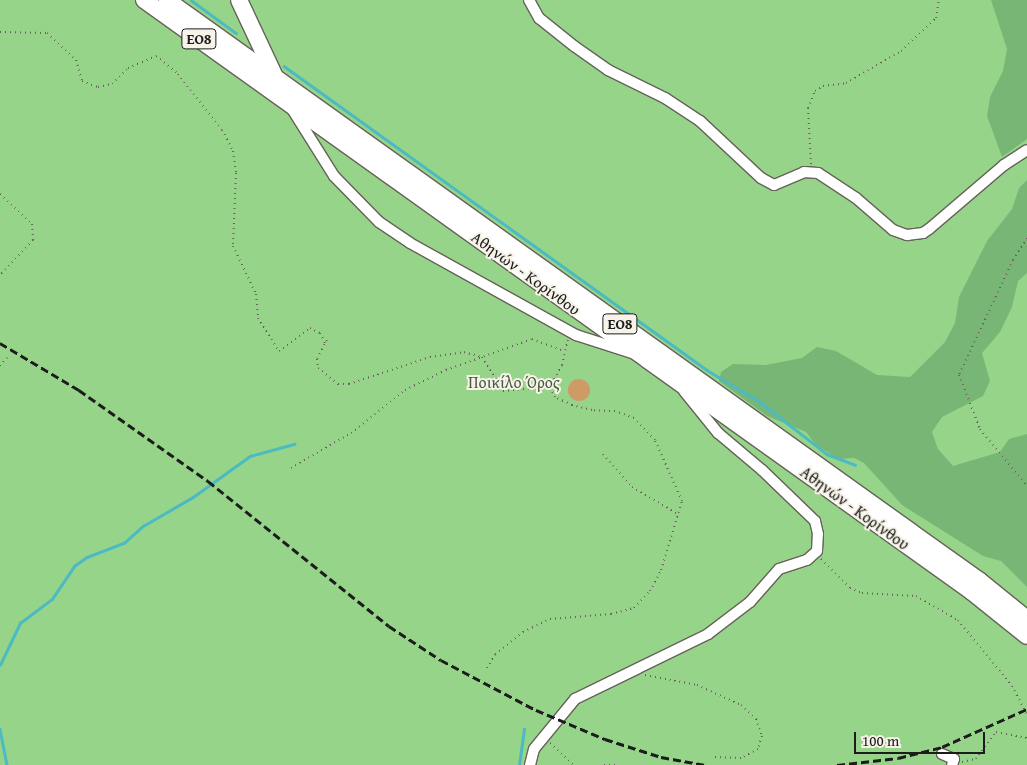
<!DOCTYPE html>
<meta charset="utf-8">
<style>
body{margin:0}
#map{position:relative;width:1027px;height:765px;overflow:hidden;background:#eee5c9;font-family:"Gentium Book Plus",serif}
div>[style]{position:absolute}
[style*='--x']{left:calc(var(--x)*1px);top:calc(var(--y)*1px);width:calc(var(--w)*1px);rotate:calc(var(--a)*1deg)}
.green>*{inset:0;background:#96d48a;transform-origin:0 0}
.forest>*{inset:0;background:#78b676}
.stream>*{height:2.5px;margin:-1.25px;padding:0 1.25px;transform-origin:1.25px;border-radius:1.25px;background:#4bbac2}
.building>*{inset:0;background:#ce9b67}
.round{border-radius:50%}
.path>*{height:2px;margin-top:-1px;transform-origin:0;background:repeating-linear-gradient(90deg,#666259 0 1px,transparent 0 5px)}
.roads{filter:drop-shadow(1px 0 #666259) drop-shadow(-1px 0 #666259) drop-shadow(0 1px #666259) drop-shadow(0 -1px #666259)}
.minor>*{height:10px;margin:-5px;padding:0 5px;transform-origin:5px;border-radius:5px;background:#fff}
.trunk>*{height:16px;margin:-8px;padding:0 8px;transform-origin:8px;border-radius:8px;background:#fff}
.rail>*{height:2.5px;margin-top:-1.25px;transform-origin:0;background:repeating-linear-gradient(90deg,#1c1c1c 0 8px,transparent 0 12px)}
span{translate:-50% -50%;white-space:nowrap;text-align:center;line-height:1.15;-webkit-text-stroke:4px #f7f3e8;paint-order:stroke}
.shield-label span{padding:1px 4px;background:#f7f3e8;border:1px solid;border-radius:4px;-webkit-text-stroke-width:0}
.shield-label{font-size:15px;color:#1c1c1c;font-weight:700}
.street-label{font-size:16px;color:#1c1c1c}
.park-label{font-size:16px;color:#475c42}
.scale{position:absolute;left:854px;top:732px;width:131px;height:22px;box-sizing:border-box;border:2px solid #1c1c1c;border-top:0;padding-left:6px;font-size:15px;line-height:18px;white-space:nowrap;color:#1c1c1c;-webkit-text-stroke:4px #f7f3e8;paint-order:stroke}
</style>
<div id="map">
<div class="green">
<div style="left:0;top:0;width:1027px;height:765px"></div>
</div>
<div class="forest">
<div style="clip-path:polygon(991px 0,1027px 0,1027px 139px,1002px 157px,987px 116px,990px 97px,1003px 71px,1007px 49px)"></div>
<div style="clip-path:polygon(1027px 180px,1027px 273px,1018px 281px,1012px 307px,1000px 332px,982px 353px,990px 381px,983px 396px,942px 417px,932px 432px,938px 449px,953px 466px,1000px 452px,1009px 439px,1027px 434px,1027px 587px,1001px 561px,983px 556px,902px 505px,864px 463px,854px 458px,839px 459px,816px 445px,806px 432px,767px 416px,719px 381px,721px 372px,733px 364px,766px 365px,802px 358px,817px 347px,836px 351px,877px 375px,910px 377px,945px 342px,955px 323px,959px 297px,987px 241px,1012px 209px,1019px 188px)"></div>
</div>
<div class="stream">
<div style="--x:191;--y:0;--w:56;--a:36.3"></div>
<div style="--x:284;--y:66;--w:521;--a:35.7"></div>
<div style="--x:707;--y:370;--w:62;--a:31.1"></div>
<div style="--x:760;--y:402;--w:85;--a:37.8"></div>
<div style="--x:827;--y:454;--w:30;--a:21"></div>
<div style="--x:0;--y:665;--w:47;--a:-64.5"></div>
<div style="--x:20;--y:623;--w:40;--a:-37"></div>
<div style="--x:52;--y:599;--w:40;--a:-56"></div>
<div style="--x:74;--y:566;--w:16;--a:-35"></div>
<div style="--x:87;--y:557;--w:40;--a:-21"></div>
<div style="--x:124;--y:543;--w:25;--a:-42"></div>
<div style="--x:143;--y:526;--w:58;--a:-30.1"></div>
<div style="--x:193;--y:497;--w:70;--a:-35.7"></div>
<div style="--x:250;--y:456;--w:46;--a:-15.3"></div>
<div style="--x:0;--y:729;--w:37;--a:79"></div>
<div style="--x:519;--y:765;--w:36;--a:-82"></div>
</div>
<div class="building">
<div class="round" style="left:568px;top:379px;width:22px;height:22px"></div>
</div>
<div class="path">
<div style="--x:0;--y:32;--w:47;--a:1.2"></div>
<div style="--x:47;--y:33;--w:40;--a:43"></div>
<div style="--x:76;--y:60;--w:22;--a:74"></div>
<div style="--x:82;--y:81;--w:17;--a:21"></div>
<div style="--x:98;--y:87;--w:14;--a:-12"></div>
<div style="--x:112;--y:84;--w:23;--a:-45"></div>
<div style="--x:128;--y:68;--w:30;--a:-23"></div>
<div style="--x:156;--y:56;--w:28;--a:39"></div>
<div style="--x:178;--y:74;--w:71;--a:51.8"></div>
<div style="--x:222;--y:130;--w:24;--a:62"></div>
<div style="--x:233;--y:151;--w:22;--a:82"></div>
<div style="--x:236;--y:173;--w:73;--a:92.4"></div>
<div style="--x:233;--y:246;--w:53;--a:64.4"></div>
<div style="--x:256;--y:294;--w:24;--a:85"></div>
<div style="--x:258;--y:318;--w:39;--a:58"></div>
<div style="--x:279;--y:351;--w:39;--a:-37"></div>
<div style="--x:310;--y:328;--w:11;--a:27"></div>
<div style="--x:320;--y:333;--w:11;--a:63"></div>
<div style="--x:811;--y:164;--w:56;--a:-93.1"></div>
<div style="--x:808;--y:108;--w:18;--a:-68"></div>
<div style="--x:815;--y:91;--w:9;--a:-32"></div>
<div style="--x:823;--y:86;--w:23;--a:-7"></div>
<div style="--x:846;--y:83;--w:64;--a:-30.2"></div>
<div style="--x:901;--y:51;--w:48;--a:-43.3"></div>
<div style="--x:936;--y:18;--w:18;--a:-81"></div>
<div style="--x:0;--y:194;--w:44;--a:43.2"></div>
<div style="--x:32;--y:224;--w:16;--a:86"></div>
<div style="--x:33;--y:240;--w:48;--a:133.3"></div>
<div style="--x:1027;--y:238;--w:26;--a:122"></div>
<div style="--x:1013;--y:260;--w:127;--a:115.2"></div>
<div style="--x:959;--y:375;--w:58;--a:68.7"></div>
<div style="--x:980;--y:429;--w:74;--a:50.5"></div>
<div style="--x:327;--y:340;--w:21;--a:118"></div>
<div style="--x:317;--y:359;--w:9;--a:84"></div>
<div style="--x:318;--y:368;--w:26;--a:39"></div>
<div style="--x:338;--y:384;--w:11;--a:0"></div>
<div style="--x:349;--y:384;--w:85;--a:-18.4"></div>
<div style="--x:430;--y:357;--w:34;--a:-8"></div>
<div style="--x:464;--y:352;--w:19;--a:16"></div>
<div style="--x:482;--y:357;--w:40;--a:58"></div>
<div style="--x:503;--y:391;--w:36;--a:-5"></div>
<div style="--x:539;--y:388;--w:17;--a:-31"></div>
<div style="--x:554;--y:379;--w:16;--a:-60"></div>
<div style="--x:562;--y:365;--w:27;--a:-77"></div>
<div style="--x:0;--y:366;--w:11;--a:-49"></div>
<div style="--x:603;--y:454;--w:44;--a:48.7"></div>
<div style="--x:632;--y:487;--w:53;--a:30.4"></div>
<div style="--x:291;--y:468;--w:69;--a:-30.3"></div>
<div style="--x:351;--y:433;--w:69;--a:-38.5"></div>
<div style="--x:405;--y:390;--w:46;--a:-26"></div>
<div style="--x:446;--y:370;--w:91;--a:-19.8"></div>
<div style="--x:532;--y:339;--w:34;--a:21"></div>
<div style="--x:821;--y:559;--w:41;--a:45"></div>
<div style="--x:850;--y:588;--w:13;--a:23"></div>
<div style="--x:862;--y:593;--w:54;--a:3.2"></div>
<div style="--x:916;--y:596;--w:48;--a:29.7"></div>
<div style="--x:958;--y:620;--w:85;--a:50.7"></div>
<div style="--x:1012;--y:686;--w:32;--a:62"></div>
<div style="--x:487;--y:668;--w:16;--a:-60"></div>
<div style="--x:495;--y:654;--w:36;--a:-38"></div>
<div style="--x:523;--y:632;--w:30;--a:-26"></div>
<div style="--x:550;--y:619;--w:61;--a:-4.7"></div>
<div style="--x:611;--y:614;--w:24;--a:-15"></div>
<div style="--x:634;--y:608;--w:23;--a:-47"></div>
<div style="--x:650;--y:591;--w:24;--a:-62"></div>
<div style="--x:661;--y:570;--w:72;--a:-73.1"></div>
<div style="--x:682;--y:501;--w:67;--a:-113.9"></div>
<div style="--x:655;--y:440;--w:30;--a:-134"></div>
<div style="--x:634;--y:418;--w:20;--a:-160"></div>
<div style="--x:615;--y:411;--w:23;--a:-178"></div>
<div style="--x:592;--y:410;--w:21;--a:-166"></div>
<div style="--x:572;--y:405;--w:19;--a:-155"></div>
<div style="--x:555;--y:397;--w:16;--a:-117"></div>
<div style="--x:645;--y:675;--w:53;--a:10.9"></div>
<div style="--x:697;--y:685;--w:48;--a:24.4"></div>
<div style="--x:741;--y:705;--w:21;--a:43"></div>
<div style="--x:756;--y:719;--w:18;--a:71"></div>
<div style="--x:762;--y:736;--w:14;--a:107"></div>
<div style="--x:758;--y:749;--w:19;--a:152"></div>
<div style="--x:741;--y:758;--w:27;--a:-178"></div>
<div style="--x:550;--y:743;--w:33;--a:43"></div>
<div style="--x:962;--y:762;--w:14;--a:-12"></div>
<div style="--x:976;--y:759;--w:34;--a:-53"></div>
<div style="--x:996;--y:732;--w:32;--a:11"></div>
<div style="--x:604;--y:765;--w:14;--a:0"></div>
</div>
<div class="roads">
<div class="minor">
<div style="--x:529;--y:0;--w:21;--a:61"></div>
<div style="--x:539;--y:18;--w:45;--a:38.7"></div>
<div style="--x:574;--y:46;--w:42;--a:35.2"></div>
<div style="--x:608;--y:70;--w:64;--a:26.2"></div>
<div style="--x:665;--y:98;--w:42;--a:33.3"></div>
<div style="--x:700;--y:121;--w:83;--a:43.1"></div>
<div style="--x:761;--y:178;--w:15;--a:28"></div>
<div style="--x:774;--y:185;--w:33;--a:-23"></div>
<div style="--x:804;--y:172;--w:14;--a:4"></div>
<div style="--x:818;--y:173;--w:45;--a:33.3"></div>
<div style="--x:856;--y:198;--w:49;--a:40.9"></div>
<div style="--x:893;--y:230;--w:15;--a:20"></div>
<div style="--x:907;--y:235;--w:16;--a:-7"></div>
<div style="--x:923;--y:233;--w:7;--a:-34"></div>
<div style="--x:929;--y:229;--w:99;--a:-40.5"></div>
<div style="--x:1004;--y:165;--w:27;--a:-33"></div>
<div style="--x:292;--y:109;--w:79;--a:57.9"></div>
<div style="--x:334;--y:176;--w:64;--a:45.6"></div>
<div style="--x:379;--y:222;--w:37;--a:34"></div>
<div style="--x:410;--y:243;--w:190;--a:29"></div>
<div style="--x:576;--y:335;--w:62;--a:17.9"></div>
<div style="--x:942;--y:754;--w:13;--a:23"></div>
<div style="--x:954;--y:759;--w:6;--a:108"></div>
<div style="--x:530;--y:765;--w:16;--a:-76"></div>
<div style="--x:534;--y:749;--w:65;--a:-50.6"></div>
<div style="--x:575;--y:699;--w:148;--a:-26"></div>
<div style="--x:708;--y:634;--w:53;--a:-37.3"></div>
<div style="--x:750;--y:602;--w:44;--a:-48.7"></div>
<div style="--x:779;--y:569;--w:29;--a:-18"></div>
<div style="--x:807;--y:560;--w:13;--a:-42"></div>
<div style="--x:817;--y:551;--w:17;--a:-87"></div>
<div style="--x:818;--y:534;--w:13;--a:-103"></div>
<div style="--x:815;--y:521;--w:74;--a:-136.1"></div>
<div style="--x:762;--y:470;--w:57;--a:-139.9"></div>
<div style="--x:718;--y:433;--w:54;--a:-129"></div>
</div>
<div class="trunk">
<div style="--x:144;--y:0;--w:1018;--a:35.56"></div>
<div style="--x:972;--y:592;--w:70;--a:38.7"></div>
<div style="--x:167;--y:0;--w:999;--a:35.55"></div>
<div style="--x:980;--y:581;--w:60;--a:39"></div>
<div style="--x:239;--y:0;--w:85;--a:64.9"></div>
</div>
</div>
<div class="rail">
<div style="--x:0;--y:343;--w:92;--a:30.7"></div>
<div style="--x:79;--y:390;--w:158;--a:35.2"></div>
<div style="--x:208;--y:481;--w:232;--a:38.7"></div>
<div style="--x:389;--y:626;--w:62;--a:33.2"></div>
<div style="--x:441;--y:660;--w:107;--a:27.8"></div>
<div style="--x:536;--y:710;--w:75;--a:22.8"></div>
<div style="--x:605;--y:739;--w:59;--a:17.8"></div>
<div style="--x:661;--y:757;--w:45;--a:10.3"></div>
<div style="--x:837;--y:765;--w:61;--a:-6.5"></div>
<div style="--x:898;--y:758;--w:45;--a:-14"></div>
<div style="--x:942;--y:747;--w:93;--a:-24.1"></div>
</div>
<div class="shield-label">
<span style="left:199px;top:39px">ΕΟ8</span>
<span style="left:620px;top:324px">ΕΟ8</span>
</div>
<div class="street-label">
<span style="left:526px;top:273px;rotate:36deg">Αθηνών - Κορίνθου</span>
<span style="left:855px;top:508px;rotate:36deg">Αθηνών - Κορίνθου</span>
</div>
<div class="park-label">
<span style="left:514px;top:382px">Ποικίλο Όρος</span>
</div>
<div class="scale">100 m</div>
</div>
